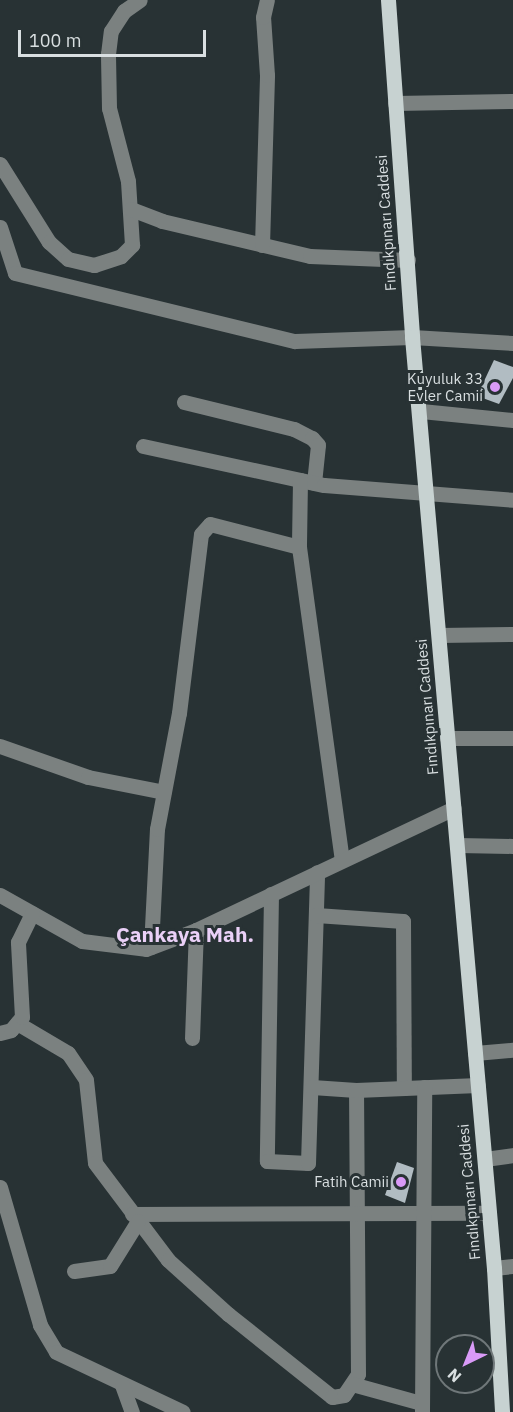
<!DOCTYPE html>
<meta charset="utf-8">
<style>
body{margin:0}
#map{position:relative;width:513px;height:1412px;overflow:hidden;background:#283234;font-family:"IBM Plex Sans",sans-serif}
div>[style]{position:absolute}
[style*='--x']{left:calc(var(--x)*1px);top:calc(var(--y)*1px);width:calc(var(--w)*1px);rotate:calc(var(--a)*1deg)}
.building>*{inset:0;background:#b1bcc2}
.minor>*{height:15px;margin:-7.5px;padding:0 7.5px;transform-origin:7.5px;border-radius:7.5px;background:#7b8180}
.major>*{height:15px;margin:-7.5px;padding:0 7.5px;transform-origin:7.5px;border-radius:7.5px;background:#c7d2d1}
.dots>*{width:16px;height:16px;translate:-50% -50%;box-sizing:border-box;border:3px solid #283234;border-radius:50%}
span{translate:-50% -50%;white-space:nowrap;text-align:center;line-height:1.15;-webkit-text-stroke:6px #283234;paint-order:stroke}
.street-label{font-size:15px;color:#d9dfe1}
.poi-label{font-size:15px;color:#d9dfe1}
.right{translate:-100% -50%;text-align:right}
.district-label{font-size:21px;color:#ead0f7;font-weight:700}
.north{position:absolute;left:435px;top:1334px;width:60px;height:60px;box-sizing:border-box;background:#283234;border:2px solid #6f7779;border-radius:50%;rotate:223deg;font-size:16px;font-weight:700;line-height:24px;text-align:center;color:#d9dfe1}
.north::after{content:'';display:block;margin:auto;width:21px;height:27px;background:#d99af7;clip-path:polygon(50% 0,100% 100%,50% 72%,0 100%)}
.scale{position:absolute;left:18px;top:30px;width:188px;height:27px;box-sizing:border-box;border:3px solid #d9dfe1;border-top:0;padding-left:8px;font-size:18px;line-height:21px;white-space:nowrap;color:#d9dfe1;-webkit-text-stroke:4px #283234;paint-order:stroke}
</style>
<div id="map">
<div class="building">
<div style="clip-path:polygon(494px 360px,513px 367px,513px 378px,499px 404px,477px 396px)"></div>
<div style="clip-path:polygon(397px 1162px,414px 1168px,405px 1203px,385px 1195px)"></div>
</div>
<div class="minor">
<div style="--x:395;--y:103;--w:118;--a:-1"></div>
<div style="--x:0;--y:164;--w:92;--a:57.9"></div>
<div style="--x:49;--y:242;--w:25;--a:42"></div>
<div style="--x:68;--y:259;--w:27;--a:13"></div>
<div style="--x:94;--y:265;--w:28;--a:-18"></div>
<div style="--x:121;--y:256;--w:16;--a:-45"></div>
<div style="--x:132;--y:245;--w:64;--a:-93.6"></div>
<div style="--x:128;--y:181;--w:75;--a:-104.6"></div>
<div style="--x:109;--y:108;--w:54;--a:-91.1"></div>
<div style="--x:108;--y:54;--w:23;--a:-83"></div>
<div style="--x:111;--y:31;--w:24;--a:-57"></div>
<div style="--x:124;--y:11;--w:19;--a:-35"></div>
<div style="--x:131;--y:209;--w:33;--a:21"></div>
<div style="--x:162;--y:221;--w:152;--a:13.3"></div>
<div style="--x:310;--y:256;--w:98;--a:2.3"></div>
<div style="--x:0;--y:227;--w:48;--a:71.9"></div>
<div style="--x:15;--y:273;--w:288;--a:13.7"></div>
<div style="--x:295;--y:341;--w:117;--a:-2"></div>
<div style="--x:412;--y:337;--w:101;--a:3.4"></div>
<div style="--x:262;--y:245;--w:170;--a:-88.3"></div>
<div style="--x:267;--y:75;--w:58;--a:-93.9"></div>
<div style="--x:263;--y:17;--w:17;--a:-77"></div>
<div style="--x:184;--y:402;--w:113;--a:13.8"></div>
<div style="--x:294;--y:429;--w:20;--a:27"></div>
<div style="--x:312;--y:438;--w:9;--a:49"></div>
<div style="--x:318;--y:445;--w:38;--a:96"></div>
<div style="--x:421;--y:411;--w:92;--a:5.6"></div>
<div style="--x:143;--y:446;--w:185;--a:12.2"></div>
<div style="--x:324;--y:485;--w:190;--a:4.5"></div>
<div style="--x:300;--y:480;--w:67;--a:90.9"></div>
<div style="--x:299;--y:547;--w:316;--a:82.2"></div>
<div style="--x:439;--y:635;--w:74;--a:-0.8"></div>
<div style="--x:447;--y:738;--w:66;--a:0"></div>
<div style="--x:0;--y:746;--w:93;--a:19.4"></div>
<div style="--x:88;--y:777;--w:77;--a:11.2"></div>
<div style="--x:458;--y:845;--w:55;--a:1"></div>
<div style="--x:271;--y:894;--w:267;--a:90.9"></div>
<div style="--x:267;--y:1161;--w:41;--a:2.8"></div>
<div style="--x:308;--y:1163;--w:291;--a:-88.2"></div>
<div style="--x:0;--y:895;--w:94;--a:29.3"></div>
<div style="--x:82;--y:941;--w:64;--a:7.1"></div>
<div style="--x:146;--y:949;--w:53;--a:-20.8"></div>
<div style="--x:196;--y:930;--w:285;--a:-25.3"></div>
<div style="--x:316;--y:915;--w:87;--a:3.9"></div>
<div style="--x:403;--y:921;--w:167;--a:89.7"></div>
<div style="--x:151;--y:947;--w:118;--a:-87.1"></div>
<div style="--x:157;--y:829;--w:118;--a:-79.3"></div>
<div style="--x:179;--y:713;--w:180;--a:-83"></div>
<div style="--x:201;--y:534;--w:13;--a:-48"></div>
<div style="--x:210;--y:524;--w:92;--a:14.5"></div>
<div style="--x:17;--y:1023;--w:59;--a:30.5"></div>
<div style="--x:68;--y:1053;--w:32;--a:56"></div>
<div style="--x:86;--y:1080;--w:83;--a:83.8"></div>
<div style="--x:95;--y:1163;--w:121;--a:53"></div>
<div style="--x:168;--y:1260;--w:81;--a:42"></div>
<div style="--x:228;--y:1314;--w:133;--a:38.6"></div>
<div style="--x:332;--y:1397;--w:12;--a:-9"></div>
<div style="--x:344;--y:1395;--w:25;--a:-56"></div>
<div style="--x:358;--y:1374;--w:284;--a:-90.4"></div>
<div style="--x:0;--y:1033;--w:11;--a:-15"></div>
<div style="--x:11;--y:1030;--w:17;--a:-50"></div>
<div style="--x:22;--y:1017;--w:75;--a:-93.1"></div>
<div style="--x:18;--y:942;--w:32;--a:-64"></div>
<div style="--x:192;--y:1038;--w:108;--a:-87.9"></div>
<div style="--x:475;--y:1053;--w:38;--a:-5"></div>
<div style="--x:312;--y:1087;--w:44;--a:3.9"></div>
<div style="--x:356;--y:1090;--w:122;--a:-2.3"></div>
<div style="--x:485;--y:1159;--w:28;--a:-8"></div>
<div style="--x:0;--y:1187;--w:144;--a:73.8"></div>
<div style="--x:40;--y:1325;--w:31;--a:59"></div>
<div style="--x:56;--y:1352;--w:140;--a:25.3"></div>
<div style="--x:132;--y:1214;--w:357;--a:-0.2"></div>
<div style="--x:494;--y:1268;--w:19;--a:-6"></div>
<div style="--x:74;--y:1271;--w:36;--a:-8"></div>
<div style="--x:110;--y:1266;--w:53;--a:-58.1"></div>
<div style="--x:352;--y:1384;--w:72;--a:15.4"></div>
<div style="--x:122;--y:1385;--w:29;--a:70"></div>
<div style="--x:422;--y:1412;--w:325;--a:-89.6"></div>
</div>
<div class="major">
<div style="--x:388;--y:0;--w:338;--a:85.9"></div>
<div style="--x:412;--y:337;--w:935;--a:84.97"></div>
<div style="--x:494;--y:1268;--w:144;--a:86.8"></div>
</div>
<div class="dots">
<div style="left:495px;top:387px;background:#d99af7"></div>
<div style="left:401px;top:1182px;background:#d99af7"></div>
</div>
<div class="street-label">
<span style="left:386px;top:223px;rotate:-94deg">Fındıkpınarı Caddesi</span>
<span style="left:427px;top:707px;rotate:-95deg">Fındıkpınarı Caddesi</span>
<span style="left:469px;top:1192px;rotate:-95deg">Fındıkpınarı Caddesi</span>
</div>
<div class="poi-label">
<span class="right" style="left:483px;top:387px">Kuyuluk 33<br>Evler Camii</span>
<span class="right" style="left:389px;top:1182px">Fatih Camii</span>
</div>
<div class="district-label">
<span style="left:185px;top:934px">Çankaya Mah.</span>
</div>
<div class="north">N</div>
<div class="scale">100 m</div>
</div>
